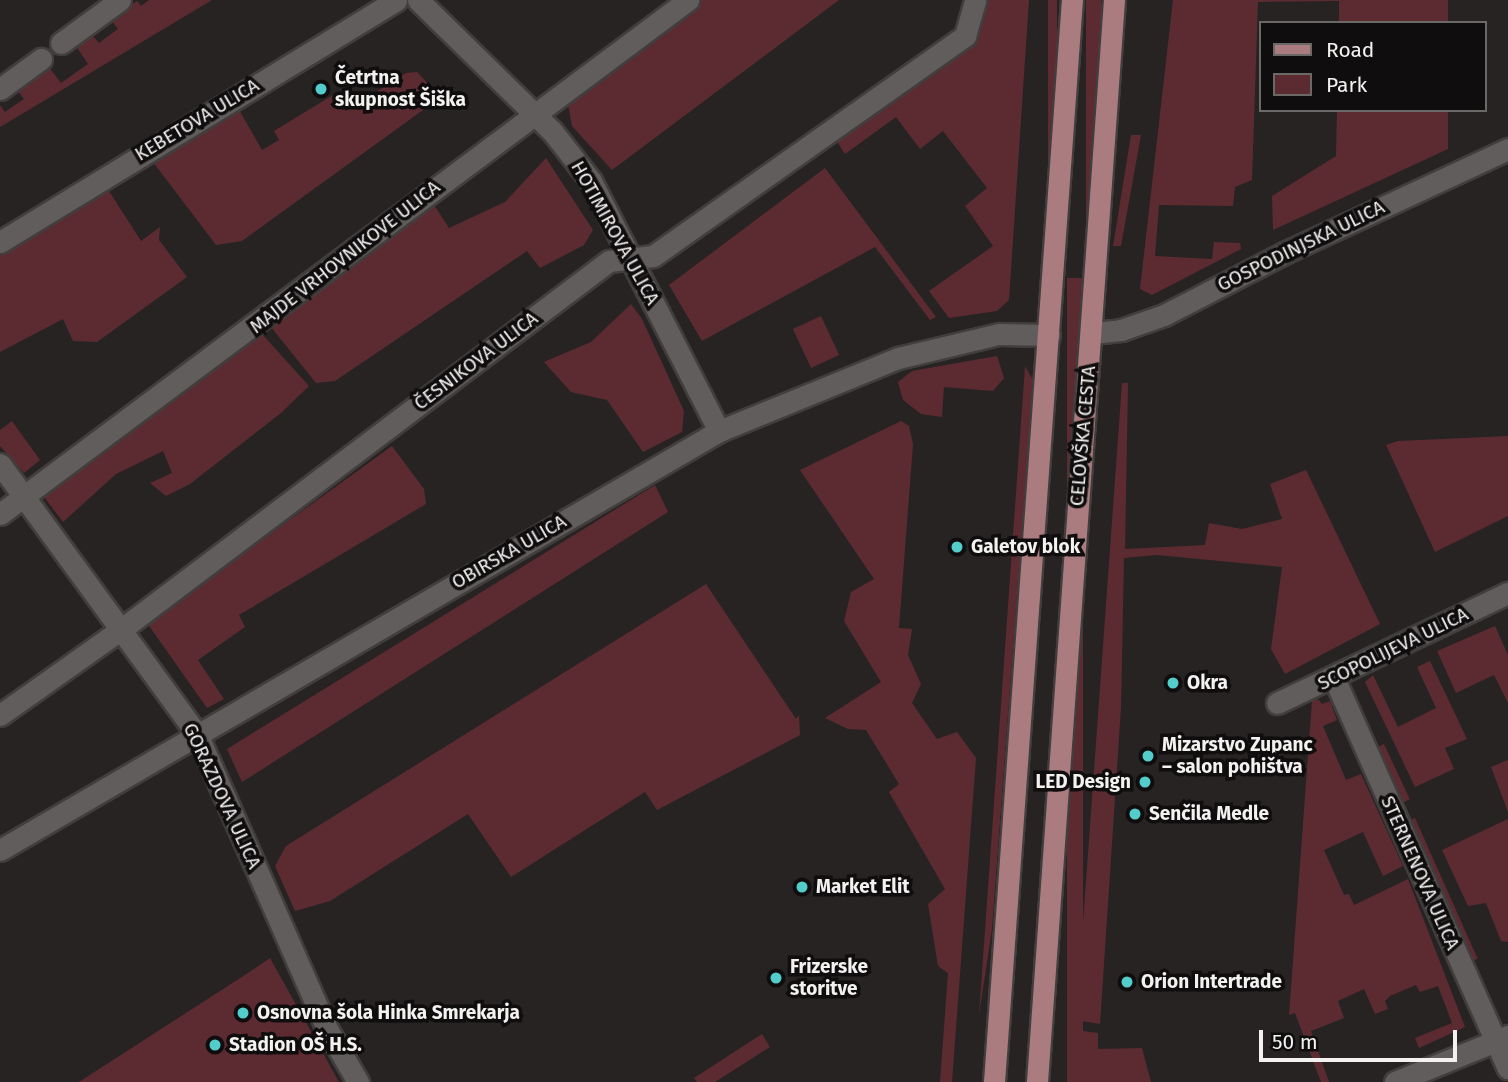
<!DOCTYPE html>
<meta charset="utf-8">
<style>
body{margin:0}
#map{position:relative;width:1508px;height:1082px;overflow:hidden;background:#272323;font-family:"Fira Sans",sans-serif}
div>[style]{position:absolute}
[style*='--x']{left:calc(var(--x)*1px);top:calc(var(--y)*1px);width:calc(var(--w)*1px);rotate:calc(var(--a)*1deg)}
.green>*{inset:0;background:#5c2b31;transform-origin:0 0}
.roads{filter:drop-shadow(2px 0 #423e3e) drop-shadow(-2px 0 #423e3e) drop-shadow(0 2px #423e3e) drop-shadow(0 -2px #423e3e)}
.street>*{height:21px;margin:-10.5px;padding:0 10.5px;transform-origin:10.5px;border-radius:10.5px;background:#625d5d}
.primary>*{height:21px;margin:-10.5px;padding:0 10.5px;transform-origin:10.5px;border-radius:10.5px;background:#ab7c7f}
.dots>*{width:19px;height:19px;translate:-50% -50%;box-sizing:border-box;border:4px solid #0f0d0d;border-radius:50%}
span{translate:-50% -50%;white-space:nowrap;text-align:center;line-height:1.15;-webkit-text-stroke:7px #0f0d0d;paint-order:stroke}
.poi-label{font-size:19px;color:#f4f1f1;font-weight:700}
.left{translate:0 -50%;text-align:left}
.right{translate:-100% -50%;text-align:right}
.street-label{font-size:19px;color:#f4f1f1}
.legend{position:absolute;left:1259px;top:21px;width:228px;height:91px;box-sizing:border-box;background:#0f0d0d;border:2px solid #6b6868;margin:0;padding:9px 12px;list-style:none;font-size:21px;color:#f4f1f1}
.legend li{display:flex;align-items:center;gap:14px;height:35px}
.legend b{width:35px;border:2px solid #6b6868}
.scale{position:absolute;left:1259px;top:1030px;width:198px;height:32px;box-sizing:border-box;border:4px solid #f4f1f1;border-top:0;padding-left:9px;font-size:21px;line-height:24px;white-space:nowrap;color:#f4f1f1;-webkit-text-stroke:5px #0f0d0d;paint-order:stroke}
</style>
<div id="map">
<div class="green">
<div style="clip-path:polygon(149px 0,212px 0,0 127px,0 105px,5px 112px,24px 99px,17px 90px,48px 66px,61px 83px,88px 64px,76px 46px,92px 35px,99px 43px,118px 29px,111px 20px,137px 1px,141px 6px)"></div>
<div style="clip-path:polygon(688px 0,839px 0,612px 170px,572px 126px,565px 88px)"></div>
<div style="clip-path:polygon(983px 0,1029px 0,1009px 300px,997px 311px,949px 318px,929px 291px,993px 246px,965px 206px,987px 188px,943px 131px,920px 149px,896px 117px,845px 154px,836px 140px,974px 40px)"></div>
<div style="left:1048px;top:0;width:9px;height:256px"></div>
<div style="left:1086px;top:0;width:15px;height:261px"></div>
<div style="clip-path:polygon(1173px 0,1448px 0,1448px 23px,1339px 23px,1339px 1px,1258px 2px,1252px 180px,1235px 187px,1233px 206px,1159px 205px,1155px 256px,1212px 259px,1214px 242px,1240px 243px,1241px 249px,1152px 295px,1140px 289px)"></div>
<div style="clip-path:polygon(417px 72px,441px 97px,242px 241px,216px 245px,153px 162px,238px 108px,262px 150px,279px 140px,274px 131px,333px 95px,346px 111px,406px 73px)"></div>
<div style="clip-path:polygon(1337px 110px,1448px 110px,1448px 149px,1273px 230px,1272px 196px,1336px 156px)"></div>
<div style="clip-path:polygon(1131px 135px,1141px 135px,1121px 246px,1113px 246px)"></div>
<div style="clip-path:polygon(546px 158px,593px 230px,584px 245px,540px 268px,527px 251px,335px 381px,316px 383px,271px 327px,432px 202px,449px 228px,505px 202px)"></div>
<div style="clip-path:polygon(825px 168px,936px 317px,930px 320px,875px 247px,702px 341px,669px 285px)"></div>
<div style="clip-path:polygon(107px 188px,141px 241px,160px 227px,159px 240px,187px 277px,97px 342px,73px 341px,63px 319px,0 352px,0 254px)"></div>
<div style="left:1067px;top:278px;width:16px;height:806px"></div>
<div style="clip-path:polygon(631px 304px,642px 319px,684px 411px,682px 432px,643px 452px,607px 400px,571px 392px,544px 362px,591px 342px)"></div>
<div style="left:821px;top:316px;width:43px;height:31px;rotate:65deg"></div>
<div style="clip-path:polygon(262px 334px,309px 386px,281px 413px,190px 484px,166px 496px,150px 483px,172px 473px,163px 451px,116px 474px,63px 522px,44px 497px)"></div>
<div style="clip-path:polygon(997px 356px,1004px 378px,993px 391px,944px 387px,942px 417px,921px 414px,903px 400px,898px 382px,912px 371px)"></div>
<div style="clip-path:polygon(1025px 366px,1033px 380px,992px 929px,979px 1015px)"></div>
<div style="clip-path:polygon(1122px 383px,1128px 383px,1125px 549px,1205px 545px,1209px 523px,1242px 529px,1282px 519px,1270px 484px,1306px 470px,1380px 624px,1285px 674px,1271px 649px,1282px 567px,1157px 555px,1124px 558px,1121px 708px,1100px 1024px,1076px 1020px)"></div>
<div style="clip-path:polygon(12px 421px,40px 460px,24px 473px,0 446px,0 430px)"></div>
<div style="clip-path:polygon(901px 421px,909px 426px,913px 444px,899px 628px,912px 629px,908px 655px,921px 684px,912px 703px,937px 739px,957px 732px,976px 758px,952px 1082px,940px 1082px,948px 973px,938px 966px,928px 904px,945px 889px,889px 792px,899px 784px,866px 730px,848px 729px,825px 718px,881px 682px,844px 621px,851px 592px,874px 579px,800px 470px)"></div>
<div style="clip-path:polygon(1508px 436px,1508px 516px,1435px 552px,1386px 445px,1398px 441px)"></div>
<div style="clip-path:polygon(392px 446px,424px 489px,426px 504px,239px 615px,245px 627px,198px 660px,224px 699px,207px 708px,147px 623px)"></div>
<div style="clip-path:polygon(655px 485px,668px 512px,242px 782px,227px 749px)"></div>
<div style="clip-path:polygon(706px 584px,796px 719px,799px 715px,800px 735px,657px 810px,645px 792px,511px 877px,468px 814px,330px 901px,295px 911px,275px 866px,286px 846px)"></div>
<div style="clip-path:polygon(1495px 626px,1508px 655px,1508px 703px,1494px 675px,1456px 693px,1437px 651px)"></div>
<div style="clip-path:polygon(1430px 661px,1467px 739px,1445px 748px,1454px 769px,1415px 787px,1365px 682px,1373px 675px,1398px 727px,1436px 708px,1417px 667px)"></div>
<div style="clip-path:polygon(1318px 699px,1322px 704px,1330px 701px,1337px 720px,1323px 726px,1346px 780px,1361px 774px,1403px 866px,1383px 876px,1363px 832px,1324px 850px,1344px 895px,1349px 894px,1354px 905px,1408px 879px,1465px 1027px,1419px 1048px,1415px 1038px,1452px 1023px,1438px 986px,1420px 992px,1416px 985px,1390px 996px,1385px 1001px,1388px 1009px,1375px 1014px,1364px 989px,1338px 1001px,1344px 1018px,1311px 1031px,1329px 1082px,1321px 1082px,1295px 1013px,1289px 1015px,1312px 701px)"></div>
<div style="left:1384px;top:744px;width:61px;height:7px;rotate:65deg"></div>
<div style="clip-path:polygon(1508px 760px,1508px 812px,1491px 767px)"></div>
<div style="left:1415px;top:818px;width:154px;height:5px;rotate:66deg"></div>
<div style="clip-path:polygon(1508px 819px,1508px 942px,1501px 941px,1486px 903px,1468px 906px,1442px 850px)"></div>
<div style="clip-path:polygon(270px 958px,339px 1082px,79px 1082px,251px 971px)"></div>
<div style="clip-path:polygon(1076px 1030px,1098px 1033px,1098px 1049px,1142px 1048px,1151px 1082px,1071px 1082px)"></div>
<div style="clip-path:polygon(762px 1034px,770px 1047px,715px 1082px,697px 1082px,694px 1078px)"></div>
</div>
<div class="roads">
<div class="street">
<div style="--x:418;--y:0;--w:187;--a:44.4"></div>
<div style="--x:552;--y:131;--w:63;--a:52"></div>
<div style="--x:591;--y:181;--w:281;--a:62.9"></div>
<div style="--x:61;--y:43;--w:73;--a:-36.1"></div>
<div style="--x:0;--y:89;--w:51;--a:-36.2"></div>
<div style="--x:0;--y:242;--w:464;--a:-31.4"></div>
<div style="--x:1093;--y:333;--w:28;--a:-6"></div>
<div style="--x:1121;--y:330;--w:46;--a:-19.2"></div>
<div style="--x:1164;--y:315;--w:135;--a:-27.3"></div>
<div style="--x:1284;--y:253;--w:247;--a:-24.9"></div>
<div style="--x:0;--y:464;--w:334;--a:53.9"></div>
<div style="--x:197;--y:734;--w:320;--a:66.2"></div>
<div style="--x:326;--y:1027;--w:64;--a:59.8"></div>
<div style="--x:0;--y:514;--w:859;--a:-36.76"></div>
<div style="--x:1334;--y:678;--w:427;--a:66"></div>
<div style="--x:1277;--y:703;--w:256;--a:-25.5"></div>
<div style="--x:0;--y:715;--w:151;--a:-35.3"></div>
<div style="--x:123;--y:628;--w:609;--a:-37.06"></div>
<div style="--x:609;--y:261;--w:44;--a:-6.5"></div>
<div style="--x:653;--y:256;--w:382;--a:-35.2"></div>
<div style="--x:965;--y:36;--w:37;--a:-74"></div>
<div style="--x:0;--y:850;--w:832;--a:-30.23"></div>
<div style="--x:719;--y:431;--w:193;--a:-22.2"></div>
<div style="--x:898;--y:358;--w:104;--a:-13.4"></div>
<div style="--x:999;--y:334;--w:50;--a:1.1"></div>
<div style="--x:1395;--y:1082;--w:122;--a:-22.2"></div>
</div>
<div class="primary">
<div style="--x:994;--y:1082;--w:1085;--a:-85.88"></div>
<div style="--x:1037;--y:1082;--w:1085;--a:-85.93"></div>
</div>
</div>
<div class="dots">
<div style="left:321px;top:89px;background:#53cdcb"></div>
<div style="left:957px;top:547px;background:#53cdcb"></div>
<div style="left:1173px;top:683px;background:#53cdcb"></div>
<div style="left:1148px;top:756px;background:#53cdcb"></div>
<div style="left:1145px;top:782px;background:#53cdcb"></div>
<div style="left:1135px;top:814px;background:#53cdcb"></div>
<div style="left:802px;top:887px;background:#53cdcb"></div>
<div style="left:776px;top:978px;background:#53cdcb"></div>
<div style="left:1127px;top:982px;background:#53cdcb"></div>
<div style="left:243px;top:1013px;background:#53cdcb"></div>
<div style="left:215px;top:1045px;background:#53cdcb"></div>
</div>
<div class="poi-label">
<span class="left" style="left:335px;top:89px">Četrtna<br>skupnost Šiška</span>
<span class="left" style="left:971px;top:547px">Galetov blok</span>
<span class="left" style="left:1187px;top:683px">Okra</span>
<span class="left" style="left:1162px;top:756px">Mizarstvo Zupanc<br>– salon pohištva</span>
<span class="right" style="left:1131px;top:782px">LED Design</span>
<span class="left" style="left:1149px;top:814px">Senčila Medle</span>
<span class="left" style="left:816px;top:887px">Market Elit</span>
<span class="left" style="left:790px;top:978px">Frizerske<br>storitve</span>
<span class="left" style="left:1141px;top:982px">Orion Intertrade</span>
<span class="left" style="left:257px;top:1013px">Osnovna šola Hinka Smrekarja</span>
<span class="left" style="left:229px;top:1045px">Stadion OŠ H.S.</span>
</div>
<div class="street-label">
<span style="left:197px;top:120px;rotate:-31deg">KEBETOVA ULICA</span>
<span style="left:615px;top:233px;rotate:61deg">HOTIMIROVA ULICA</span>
<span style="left:1301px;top:246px;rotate:-26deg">GOSPODINJSKA ULICA</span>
<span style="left:345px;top:257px;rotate:-38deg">MAJDE VRHOVNIKOVE ULICA</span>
<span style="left:476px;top:361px;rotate:-37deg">ČESNIKOVA ULICA</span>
<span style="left:1083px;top:436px;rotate:-85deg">CELOVŠKA CESTA</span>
<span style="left:509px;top:552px;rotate:-30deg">OBIRSKA ULICA</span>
<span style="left:1393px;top:649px;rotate:-26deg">SCOPOLIJEVA ULICA</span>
<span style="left:222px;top:796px;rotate:65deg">GORAZDOVA ULICA</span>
<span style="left:1420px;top:873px;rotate:66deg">STERNENOVA ULICA</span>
</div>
<ul class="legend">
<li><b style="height:9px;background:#ab7c7f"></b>Road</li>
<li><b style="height:19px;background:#5c2b31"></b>Park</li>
</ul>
<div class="scale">50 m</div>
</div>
